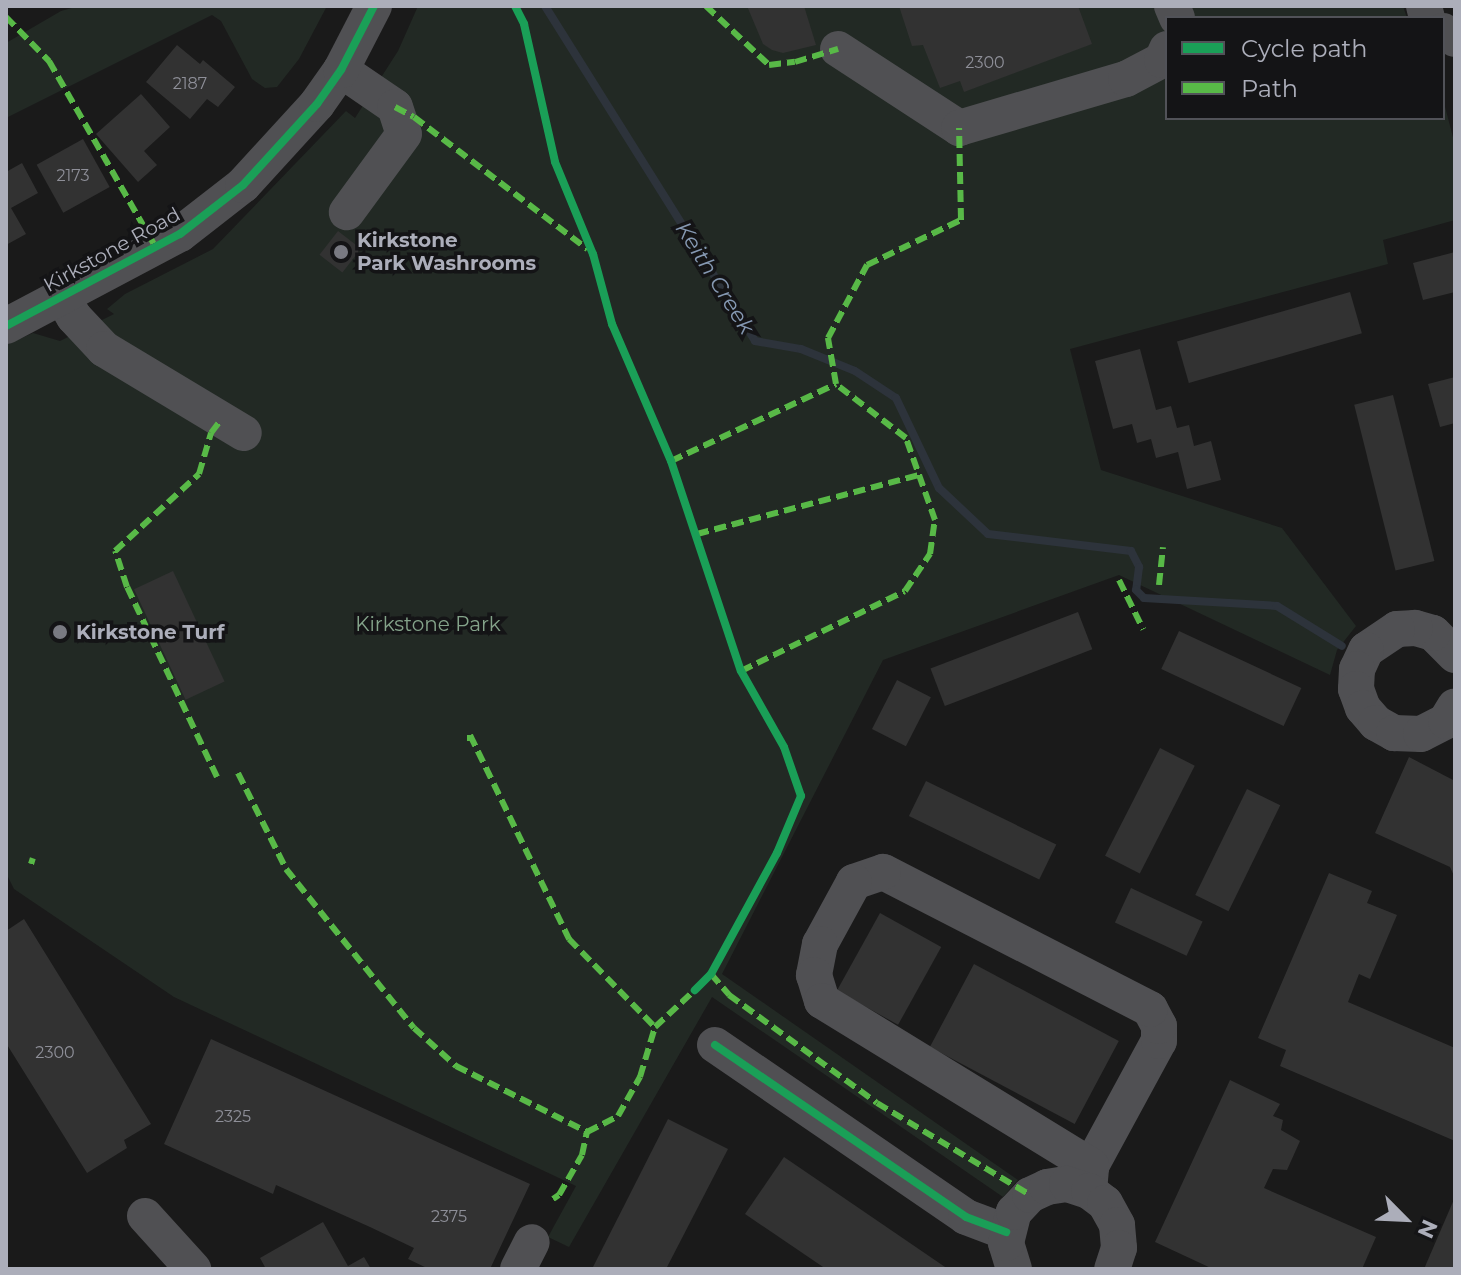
<!DOCTYPE html>
<style>
body{margin:0}
#map{position:relative;width:1461px;height:1275px;overflow:hidden;background:#1a1a1a;font-family:Montserrat,sans-serif}
div>[style]{position:absolute}
[style*='--x']{left:calc(var(--x)*1px);top:calc(var(--y)*1px);width:calc(var(--w)*1px);rotate:calc(var(--a)*1deg)}
.green>*{inset:0;background:#222924}
.stream>*{height:8px;margin:-4px;padding:0 4px;transform-origin:4px;border-radius:4px;background:#2d333b}
.building>*{inset:0;background:#323232;transform-origin:0 0}
.minor>*{height:36px;margin:-18px;padding:0 18px;transform-origin:18px;border-radius:18px;background:#505053}
.quiet>*{height:6px;margin-top:-3px;transform-origin:0;background:repeating-linear-gradient(90deg,#58b947 0 12px,transparent 0 18px)}
.cycleway>*{height:8px;margin:-4px;padding:0 4px;transform-origin:4px;border-radius:4px;background:#1a9f57}
.dots>*{width:22px;height:22px;translate:-50% -50%;box-sizing:border-box;border:4px solid #141416;border-radius:50%}
span{translate:-50% -50%;white-space:nowrap;text-align:center;line-height:1.15;-webkit-text-stroke:7px #141416;paint-order:stroke}
.number-label{font-size:16px;color:#8e8f98}
.number-label span{-webkit-text-stroke-width:0}
.poi-label{font-size:20px;color:#acaeba;font-weight:700}
.left{translate:0 -50%;text-align:left}
.street-label{font-size:20px;color:#acaeba}
.park-label{font-size:20px;color:#84a38a}
.water-label{font-size:22px;color:#8598b2;font-style:italic}
.frame{position:absolute;inset:0;border:8px solid #acaeba;pointer-events:none}
.legend{position:absolute;left:1165px;top:16px;width:280px;height:104px;box-sizing:border-box;background:#141416;border:2px solid #515258;margin:0;padding:10px 14px;list-style:none;font-size:24px;color:#acaeba}
.legend li{display:flex;align-items:center;gap:16px;height:40px}
.legend b{width:40px;border:2px solid #515258}
.north{position:absolute;left:1365px;top:1179px;width:80px;height:80px;-webkit-text-stroke:6px #141416;paint-order:stroke;rotate:114deg;font-size:22px;font-weight:700;line-height:32px;text-align:center;color:#acaeba}
.north::after{content:'';display:block;margin:auto;width:28px;height:36px;background:#acaeba;clip-path:polygon(50% 0,100% 100%,50% 72%,0 100%)}
</style>
<div id="map">
<div class="green">
<div style="clip-path:polygon(79px 6px,327px 6px,299px 59px,277px 87px,265px 88px,252px 79px,221px 21px,212px 15px,6px 118px,6px 43px,61px 11px)"></div>
<div style="clip-path:polygon(418px 6px,1403px 6px,1407px 18px,1167px 18px,1167px 118px,1443px 118px,1443px 99px,1455px 145px,1455px 220px,1383px 240px,1388px 264px,1070px 349px,1101px 470px,1282px 528px,1356px 626px,1337px 650px,1330px 675px,1119px 575px,883px 660px,722px 974px,1018px 1180px,1003px 1197px,712px 997px,569px 1247px,548px 1237px,576px 1186px,174px 997px,14px 889px,6px 873px,6px 345px,33px 333px,60px 341px,114px 314px,107px 309px,125px 294px,213px 249px,346px 111px,355px 118px,398px 51px)"></div>
</div>
<div class="stream">
<div style="--x:545;--y:6;--w:395;--a:57.9"></div>
<div style="--x:755;--y:341;--w:47;--a:9.9"></div>
<div style="--x:801;--y:349;--w:58;--a:22.2"></div>
<div style="--x:855;--y:371;--w:49;--a:33.4"></div>
<div style="--x:896;--y:398;--w:100;--a:64.5"></div>
<div style="--x:939;--y:488;--w:67;--a:43.2"></div>
<div style="--x:988;--y:534;--w:144;--a:6.8"></div>
<div style="--x:1131;--y:551;--w:18;--a:63"></div>
<div style="--x:1139;--y:567;--w:23;--a:97"></div>
<div style="--x:1136;--y:590;--w:11;--a:45"></div>
<div style="--x:1144;--y:598;--w:133;--a:3.4"></div>
<div style="--x:1277;--y:606;--w:76;--a:31.6"></div>
</div>
<div class="building">
<div style="clip-path:polygon(747px 6px,804px 6px,816px 45px,783px 53px,772px 50px,763px 44px)"></div>
<div style="clip-path:polygon(899px 6px,1078px 6px,1092px 44px,964px 92px,960px 81px,940px 88px,923px 45px,912px 46px)"></div>
<div style="clip-path:polygon(177px 45px,200px 64px,203px 60px,235px 87px,218px 107px,207px 99px,190px 119px,146px 82px)"></div>
<div style="clip-path:polygon(141px 94px,170px 127px,144px 151px,157px 165px,138px 182px,96px 134px)"></div>
<div style="left:83px;top:139px;width:55px;height:53px;rotate:61deg"></div>
<div style="clip-path:polygon(22px 163px,38px 193px,11px 208px,26px 234px,6px 245px,6px 172px)"></div>
<div style="left:338px;top:231px;width:29px;height:30px;rotate:38deg"></div>
<div style="clip-path:polygon(1455px 252px,1455px 292px,1423px 300px,1413px 263px)"></div>
<div style="left:1350px;top:292px;width:43px;height:180px;rotate:74deg"></div>
<div style="clip-path:polygon(1140px 349px,1156px 410px,1171px 406px,1177px 428px,1189px 425px,1194px 446px,1211px 441px,1221px 480px,1187px 489px,1178px 452px,1156px 458px,1151px 439px,1137px 443px,1132px 424px,1113px 429px,1095px 361px)"></div>
<div style="clip-path:polygon(1455px 377px,1455px 423px,1440px 427px,1428px 384px)"></div>
<div style="left:1393px;top:395px;width:171px;height:40px;rotate:76deg"></div>
<div style="left:173px;top:571px;width:122px;height:43px;rotate:65deg"></div>
<div style="left:1078px;top:612px;width:40px;height:158px;rotate:69deg"></div>
<div style="left:1179px;top:631px;width:135px;height:42px;rotate:25deg"></div>
<div style="left:897px;top:680px;width:38px;height:55px;rotate:27deg"></div>
<div style="left:1160px;top:748px;width:39px;height:121px;rotate:27deg"></div>
<div style="clip-path:polygon(1409px 757px,1455px 781px,1455px 878px,1450px 867px,1375px 833px)"></div>
<div style="left:926px;top:781px;width:145px;height:39px;rotate:26deg"></div>
<div style="left:1247px;top:789px;width:37px;height:118px;rotate:26deg"></div>
<div style="clip-path:polygon(1329px 873px,1372px 891px,1367px 903px,1397px 915px,1370px 979px,1359px 974px,1348px 1002px,1455px 1048px,1455px 1141px,1280px 1066px,1286px 1050px,1258px 1038px)"></div>
<div style="left:1131px;top:888px;width:79px;height:38px;rotate:25deg"></div>
<div style="left:880px;top:913px;width:70px;height:89px;rotate:29deg"></div>
<div style="clip-path:polygon(24px 919px,151px 1124px,124px 1140px,127px 1148px,87px 1173px,6px 1043px,6px 931px)"></div>
<div style="left:974px;top:964px;width:164px;height:94px;rotate:28deg"></div>
<div style="clip-path:polygon(211px 1039px,530px 1184px,490px 1269px,429px 1269px,408px 1259px,414px 1248px,370px 1227px,276px 1185px,273px 1194px,164px 1144px)"></div>
<div style="clip-path:polygon(1230px 1080px,1280px 1104px,1273px 1116px,1283px 1120px,1281px 1130px,1300px 1141px,1287px 1170px,1273px 1169px,1264px 1188px,1376px 1237px,1362px 1269px,1213px 1269px,1155px 1242px)"></div>
<div style="clip-path:polygon(668px 1119px,728px 1149px,666px 1269px,592px 1269px)"></div>
<div style="clip-path:polygon(784px 1157px,948px 1269px,826px 1269px,745px 1214px)"></div>
<div style="clip-path:polygon(1455px 1197px,1455px 1269px,1424px 1269px)"></div>
<div style="clip-path:polygon(323px 1222px,348px 1266px,364px 1257px,371px 1269px,266px 1269px,260px 1258px)"></div>
</div>
<div class="minor">
<div style="--x:1172;--y:6;--w:13;--a:67"></div>
<div style="--x:1424;--y:6;--w:12;--a:76"></div>
<div style="--x:1443;--y:31;--w:14;--a:34"></div>
<div style="--x:838;--y:49;--w:145;--a:33.1"></div>
<div style="--x:959;--y:128;--w:174;--a:-16.4"></div>
<div style="--x:1126;--y:79;--w:41;--a:-27.8"></div>
<div style="--x:1162;--y:60;--w:12;--a:-66"></div>
<div style="--x:341;--y:70;--w:65;--a:34.4"></div>
<div style="--x:395;--y:107;--w:28;--a:72"></div>
<div style="--x:404;--y:134;--w:97;--a:126.2"></div>
<div style="--x:62;--y:297;--w:23;--a:59"></div>
<div style="--x:74;--y:317;--w:44;--a:46.8"></div>
<div style="--x:104;--y:349;--w:163;--a:31"></div>
<div style="--x:6;--y:326;--w:197;--a:-27.9"></div>
<div style="--x:180;--y:234;--w:80;--a:-37.9"></div>
<div style="--x:243;--y:185;--w:110;--a:-47.6"></div>
<div style="--x:317;--y:104;--w:42;--a:-54.8"></div>
<div style="--x:341;--y:70;--w:72;--a:-62.7"></div>
<div style="--x:1455;--y:655;--w:31;--a:-135"></div>
<div style="--x:1433;--y:633;--w:19;--a:-164"></div>
<div style="--x:1415;--y:628;--w:18;--a:177"></div>
<div style="--x:1397;--y:629;--w:37;--a:146"></div>
<div style="--x:1366;--y:650;--w:21;--a:115"></div>
<div style="--x:1357;--y:669;--w:20;--a:93"></div>
<div style="--x:1356;--y:689;--w:20;--a:70"></div>
<div style="--x:1363;--y:708;--w:20;--a:49"></div>
<div style="--x:1376;--y:723;--w:21;--a:29"></div>
<div style="--x:1394;--y:733;--w:27;--a:2"></div>
<div style="--x:1421;--y:734;--w:28;--a:-27"></div>
<div style="--x:1446;--y:721;--w:17;--a:-59"></div>
<div style="--x:715;--y:1045;--w:304;--a:34.4"></div>
<div style="--x:966;--y:1217;--w:43;--a:20.6"></div>
<div style="--x:1089;--y:1191;--w:25;--a:-85"></div>
<div style="--x:1091;--y:1166;--w:142;--a:-61.5"></div>
<div style="--x:1159;--y:1041;--w:15;--a:-90"></div>
<div style="--x:1159;--y:1026;--w:19;--a:-118"></div>
<div style="--x:1150;--y:1009;--w:300;--a:-152.8"></div>
<div style="--x:883;--y:872;--w:31;--a:161"></div>
<div style="--x:854;--y:882;--w:71;--a:118.7"></div>
<div style="--x:820;--y:944;--w:32;--a:101"></div>
<div style="--x:814;--y:975;--w:27;--a:73"></div>
<div style="--x:822;--y:1001;--w:316;--a:31.5"></div>
<div style="--x:145;--y:1216;--w:72;--a:47.8"></div>
<div style="--x:518;--y:1269;--w:30;--a:-63"></div>
<div style="--x:1014;--y:1269;--w:27;--a:-107"></div>
<div style="--x:1006;--y:1243;--w:32;--a:-76"></div>
<div style="--x:1014;--y:1212;--w:23;--a:-47"></div>
<div style="--x:1030;--y:1195;--w:19;--a:-25"></div>
<div style="--x:1047;--y:1187;--w:20;--a:-9"></div>
<div style="--x:1067;--y:1184;--w:23;--a:18"></div>
<div style="--x:1089;--y:1191;--w:20;--a:37"></div>
<div style="--x:1105;--y:1203;--w:25;--a:61"></div>
<div style="--x:1117;--y:1225;--w:23;--a:85"></div>
<div style="--x:1119;--y:1248;--w:22;--a:108"></div>
</div>
<div class="quiet">
<div style="--x:706;--y:6;--w:86;--a:43.1"></div>
<div style="--x:769;--y:65;--w:26;--a:-7"></div>
<div style="--x:795;--y:62;--w:45;--a:-16.8"></div>
<div style="--x:6;--y:17;--w:62;--a:45.7"></div>
<div style="--x:49;--y:61;--w:215;--a:60.2"></div>
<div style="--x:395;--y:107;--w:21;--a:28"></div>
<div style="--x:414;--y:117;--w:218;--a:37.3"></div>
<div style="--x:671;--y:461;--w:182;--a:-25"></div>
<div style="--x:697;--y:534;--w:230;--a:-14.9"></div>
<div style="--x:1119;--y:580;--w:55;--a:63.9"></div>
<div style="--x:1159;--y:585;--w:38;--a:-84"></div>
<div style="--x:741;--y:671;--w:182;--a:-26"></div>
<div style="--x:905;--y:591;--w:45;--a:-56"></div>
<div style="--x:930;--y:554;--w:34;--a:-82"></div>
<div style="--x:935;--y:520;--w:87;--a:-109.5"></div>
<div style="--x:906;--y:438;--w:88;--a:-142.4"></div>
<div style="--x:836;--y:384;--w:47;--a:-99.9"></div>
<div style="--x:828;--y:338;--w:83;--a:-61.9"></div>
<div style="--x:867;--y:265;--w:104;--a:-25.6"></div>
<div style="--x:961;--y:220;--w:92;--a:-91.2"></div>
<div style="--x:470;--y:741;--w:6;--a:-90"></div>
<div style="--x:470;--y:735;--w:227;--a:64.1"></div>
<div style="--x:569;--y:939;--w:123;--a:45.7"></div>
<div style="--x:238;--y:773;--w:107;--a:63.4"></div>
<div style="--x:286;--y:869;--w:204;--a:51.2"></div>
<div style="--x:414;--y:1028;--w:57;--a:42.1"></div>
<div style="--x:456;--y:1066;--w:147;--a:26.7"></div>
<div style="--x:217;--y:777;--w:210;--a:-115.3"></div>
<div style="--x:127;--y:587;--w:38;--a:-108"></div>
<div style="--x:115;--y:551;--w:114;--a:-42.5"></div>
<div style="--x:199;--y:474;--w:43;--a:-73.7"></div>
<div style="--x:211;--y:433;--w:15;--a:-53"></div>
<div style="--x:31;--y:864;--w:6;--a:-72"></div>
<div style="--x:711;--y:974;--w:28;--a:49"></div>
<div style="--x:729;--y:995;--w:183;--a:36.1"></div>
<div style="--x:877;--y:1103;--w:179;--a:31"></div>
<div style="--x:587;--y:1132;--w:35;--a:-27"></div>
<div style="--x:618;--y:1116;--w:45;--a:-60.6"></div>
<div style="--x:640;--y:1077;--w:52;--a:-73.3"></div>
<div style="--x:655;--y:1027;--w:54;--a:-42.8"></div>
<div style="--x:553;--y:1199;--w:7;--a:-34"></div>
<div style="--x:559;--y:1195;--w:46;--a:-60.1"></div>
<div style="--x:582;--y:1155;--w:24;--a:-78"></div>
</div>
<div class="cycleway">
<div style="--x:515;--y:6;--w:20;--a:63"></div>
<div style="--x:524;--y:24;--w:141;--a:77.3"></div>
<div style="--x:555;--y:162;--w:100;--a:67.6"></div>
<div style="--x:593;--y:254;--w:73;--a:74.8"></div>
<div style="--x:612;--y:324;--w:149;--a:66.7"></div>
<div style="--x:671;--y:461;--w:221;--a:71.6"></div>
<div style="--x:741;--y:671;--w:87;--a:60.5"></div>
<div style="--x:784;--y:747;--w:52;--a:70.9"></div>
<div style="--x:801;--y:796;--w:62;--a:112.8"></div>
<div style="--x:777;--y:853;--w:138;--a:118.6"></div>
<div style="--x:711;--y:974;--w:23;--a:135"></div>
<div style="--x:6;--y:326;--w:197;--a:-27.9"></div>
<div style="--x:180;--y:234;--w:80;--a:-37.9"></div>
<div style="--x:243;--y:185;--w:110;--a:-47.6"></div>
<div style="--x:317;--y:104;--w:42;--a:-54.8"></div>
<div style="--x:341;--y:70;--w:72;--a:-62.7"></div>
<div style="--x:715;--y:1045;--w:304;--a:34.4"></div>
<div style="--x:966;--y:1217;--w:43;--a:20.6"></div>
</div>
<div class="dots">
<div style="left:341px;top:252px;background:#797a82"></div>
<div style="left:60px;top:632px;background:#797a82"></div>
</div>
<div class="number-label">
<span style="left:985px;top:63px">2300</span>
<span style="left:190px;top:84px">2187</span>
<span style="left:73px;top:176px">2173</span>
<span style="left:55px;top:1053px">2300</span>
<span style="left:233px;top:1117px">2325</span>
<span style="left:449px;top:1217px">2375</span>
</div>
<div class="poi-label">
<span class="left" style="left:357px;top:252px">Kirkstone<br>Park Washrooms</span>
<span class="left" style="left:76px;top:632px">Kirkstone Turf</span>
</div>
<div class="street-label">
<span style="left:112px;top:250px;rotate:-29deg">Kirkstone Road</span>
</div>
<div class="park-label">
<span style="left:428px;top:624px">Kirkstone Park</span>
</div>
<div class="water-label">
<span style="left:715px;top:278px;rotate:58deg">Keith Creek</span>
</div>
<div class="frame"></div>
<ul class="legend">
<li><b style="height:10px;background:#1a9f57"></b>Cycle path</li>
<li><b style="height:10px;background:#58b947"></b>Path</li>
</ul>
<div class="north">N</div>
</div>
